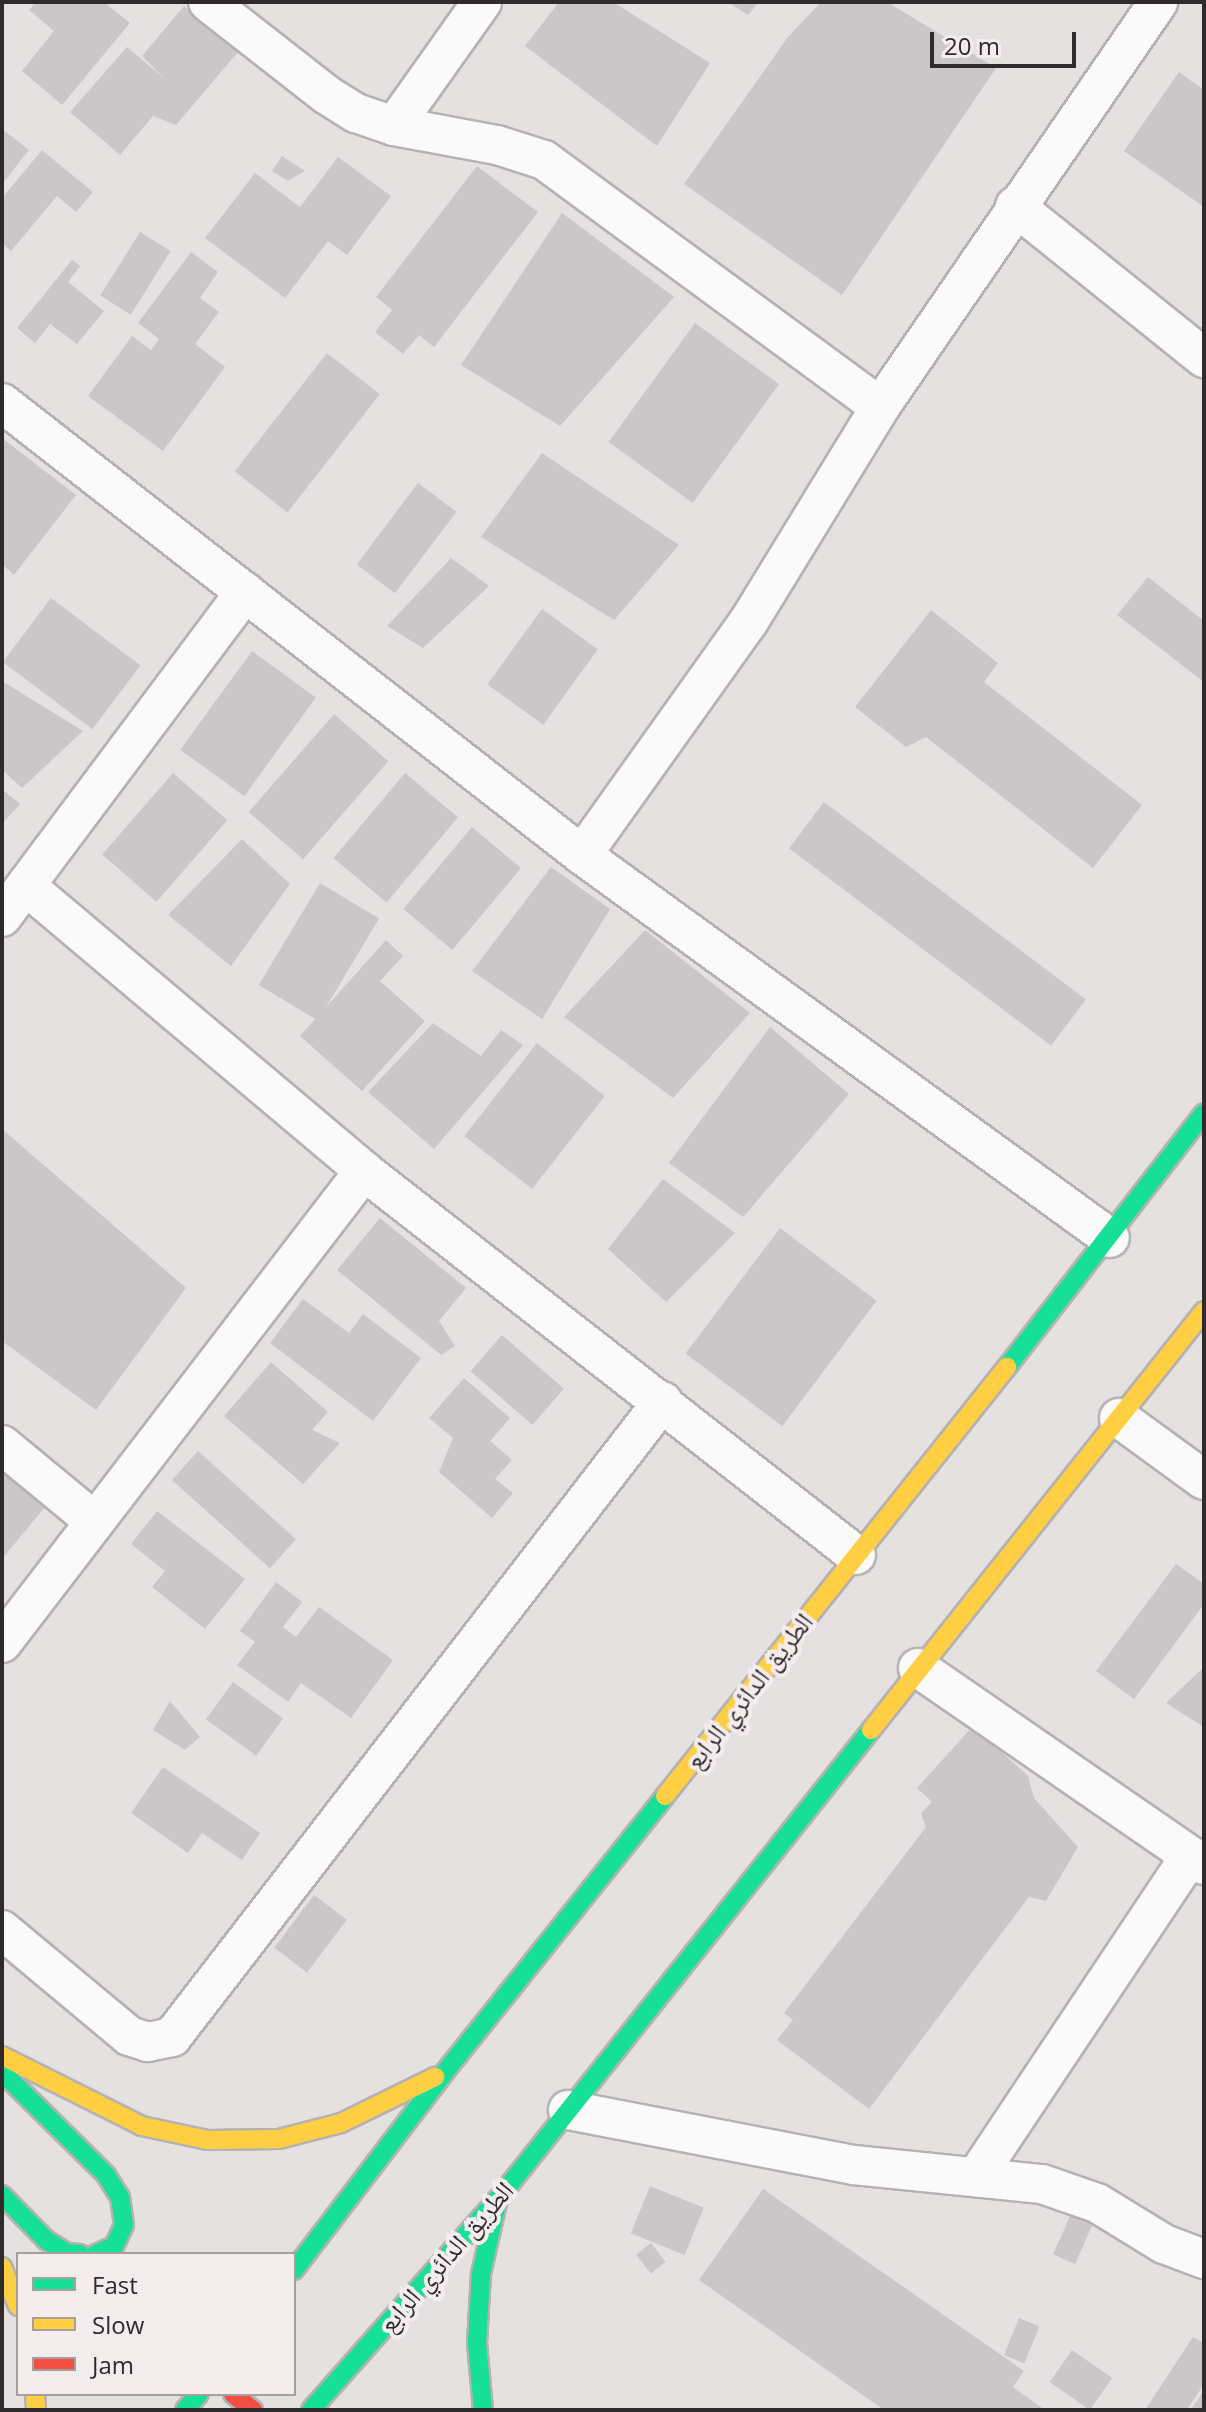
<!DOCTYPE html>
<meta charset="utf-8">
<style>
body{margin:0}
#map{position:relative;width:1206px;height:2412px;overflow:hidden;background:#e6e1e1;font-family:"Open Sans","Noto Naskh Arabic",sans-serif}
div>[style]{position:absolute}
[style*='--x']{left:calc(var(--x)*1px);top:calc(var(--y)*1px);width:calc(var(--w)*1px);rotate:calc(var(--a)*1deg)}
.building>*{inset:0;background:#cbc7c8;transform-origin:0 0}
.roads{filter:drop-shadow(2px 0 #b6b2b2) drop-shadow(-2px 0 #b6b2b2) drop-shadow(0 2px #b6b2b2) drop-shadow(0 -2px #b6b2b2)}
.street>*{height:38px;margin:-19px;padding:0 19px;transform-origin:19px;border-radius:19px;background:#fbfafa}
.fast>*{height:18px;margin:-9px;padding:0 9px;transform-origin:9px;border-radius:9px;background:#16e098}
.slow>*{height:18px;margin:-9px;padding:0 9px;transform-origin:9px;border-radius:9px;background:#ffcf43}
.jam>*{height:18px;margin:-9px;padding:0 9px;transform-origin:9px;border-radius:9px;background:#f24e42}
span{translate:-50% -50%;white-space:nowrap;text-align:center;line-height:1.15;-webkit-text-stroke:8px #f5ecee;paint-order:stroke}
.street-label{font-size:26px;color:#2f2b2c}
.frame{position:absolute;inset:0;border:4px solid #2f2b2c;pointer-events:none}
.legend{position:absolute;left:16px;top:2252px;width:280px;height:144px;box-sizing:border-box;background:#f5ecee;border:2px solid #a69fa0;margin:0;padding:10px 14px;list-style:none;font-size:24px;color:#2f2b2c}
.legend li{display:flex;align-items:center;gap:16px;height:40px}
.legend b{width:40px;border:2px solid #a69fa0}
.scale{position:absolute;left:930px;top:32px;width:146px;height:36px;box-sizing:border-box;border:4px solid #2f2b2c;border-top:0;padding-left:10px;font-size:24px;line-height:28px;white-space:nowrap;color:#2f2b2c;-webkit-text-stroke:6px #f5ecee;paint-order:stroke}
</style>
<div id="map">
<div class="building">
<div style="clip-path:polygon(36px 2px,104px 2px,130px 23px,62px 105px,22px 71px,54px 31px,29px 10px)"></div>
<div style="clip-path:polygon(559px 2px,613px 2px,710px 63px,657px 146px,525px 46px)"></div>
<div style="clip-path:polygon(728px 2px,759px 2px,748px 15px)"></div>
<div style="clip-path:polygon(821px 2px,887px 2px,996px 68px,842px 295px,684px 184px,788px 37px)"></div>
<div style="clip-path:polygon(184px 6px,238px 52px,176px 125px,153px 116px,120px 155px,70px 112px,127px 47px,165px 79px,142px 56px)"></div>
<div style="clip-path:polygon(1179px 72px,1204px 90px,1204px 207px,1124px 151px)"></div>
<div style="clip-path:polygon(2px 129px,29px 150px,2px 184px)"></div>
<div style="clip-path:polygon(42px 150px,93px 192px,76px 212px,57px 196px,11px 251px,2px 243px,2px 198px)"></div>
<div style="clip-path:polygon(282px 156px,305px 171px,288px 181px,272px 171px)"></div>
<div style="clip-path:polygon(338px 157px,391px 196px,347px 255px,328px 241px,285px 298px,205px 238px,255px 173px,300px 207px)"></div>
<div style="clip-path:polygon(477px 166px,538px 212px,434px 347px,419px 335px,403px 354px,375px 332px,392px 310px,376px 297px)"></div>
<div style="clip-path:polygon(562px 213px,674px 297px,560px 426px,461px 365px)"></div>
<div style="left:140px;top:232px;width:36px;height:75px;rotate:32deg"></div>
<div style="clip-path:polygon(191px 252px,218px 272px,200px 298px,219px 312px,195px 344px,225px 367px,163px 451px,88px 396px,132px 336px,151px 350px,159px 339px,138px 323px)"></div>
<div style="clip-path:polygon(72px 260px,80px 266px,68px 282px,104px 311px,77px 344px,50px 324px,35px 343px,17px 328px)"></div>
<div style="left:695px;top:323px;width:104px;height:147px;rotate:36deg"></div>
<div style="left:327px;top:353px;width:67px;height:150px;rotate:38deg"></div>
<div style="clip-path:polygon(2px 438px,76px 495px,14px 575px,2px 564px)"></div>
<div style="clip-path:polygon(542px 453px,679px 545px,614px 620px,481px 537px)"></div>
<div style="left:418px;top:483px;width:48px;height:102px;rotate:37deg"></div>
<div style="clip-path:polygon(451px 558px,489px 586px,423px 648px,387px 626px)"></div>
<div style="clip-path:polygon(1148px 577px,1204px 621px,1204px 682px,1117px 615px)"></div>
<div style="left:51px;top:598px;width:112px;height:80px;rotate:37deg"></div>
<div style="left:542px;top:609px;width:69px;height:93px;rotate:36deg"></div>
<div style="clip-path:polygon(931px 610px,998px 663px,984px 682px,1142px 805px,1093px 868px,926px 737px,906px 747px,855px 707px)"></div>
<div style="left:252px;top:651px;width:79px;height:122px;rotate:36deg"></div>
<div style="clip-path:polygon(2px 681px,83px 731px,22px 788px,2px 770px)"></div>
<div style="left:334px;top:714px;width:72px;height:130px;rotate:41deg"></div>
<div style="left:173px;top:773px;width:72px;height:108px;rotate:41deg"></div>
<div style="left:405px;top:773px;width:69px;height:111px;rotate:40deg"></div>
<div style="clip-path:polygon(2px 789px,20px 804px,2px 824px)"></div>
<div style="left:824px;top:802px;width:328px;height:58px;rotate:37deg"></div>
<div style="left:472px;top:827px;width:64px;height:107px;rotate:40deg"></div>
<div style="clip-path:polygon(242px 839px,290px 884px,231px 966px,168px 915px)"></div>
<div style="clip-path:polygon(551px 867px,610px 909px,542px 1019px,472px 971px)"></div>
<div style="left:320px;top:883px;width:69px;height:119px;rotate:31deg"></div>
<div style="clip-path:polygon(645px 930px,750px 1013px,673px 1098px,564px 1017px)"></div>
<div style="clip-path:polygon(386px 940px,403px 956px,380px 981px,425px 1021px,362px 1091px,300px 1036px)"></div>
<div style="clip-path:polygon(433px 1023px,481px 1056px,501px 1030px,523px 1045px,434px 1149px,368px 1092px)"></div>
<div style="clip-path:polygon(770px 1027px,849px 1094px,743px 1217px,669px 1163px)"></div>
<div style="left:537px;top:1043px;width:86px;height:118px;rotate:38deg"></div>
<div style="clip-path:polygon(2px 1129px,186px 1288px,96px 1410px,2px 1341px)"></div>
<div style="clip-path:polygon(663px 1179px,735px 1233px,666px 1302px,608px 1249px)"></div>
<div style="clip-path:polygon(380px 1218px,466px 1288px,439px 1321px,455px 1346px,441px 1355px,337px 1270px)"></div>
<div style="left:780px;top:1228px;width:121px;height:157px;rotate:37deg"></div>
<div style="clip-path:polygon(303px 1299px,349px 1333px,363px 1314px,421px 1358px,373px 1421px,270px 1343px)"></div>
<div style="left:502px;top:1335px;width:82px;height:48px;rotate:41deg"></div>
<div style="clip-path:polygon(271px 1362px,328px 1412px,312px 1430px,340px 1443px,303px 1484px,224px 1416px)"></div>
<div style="clip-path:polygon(464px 1378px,510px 1418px,490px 1441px,512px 1460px,495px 1479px,513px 1493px,492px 1518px,439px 1472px,453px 1438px,429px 1418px)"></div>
<div style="left:198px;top:1451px;width:132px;height:39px;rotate:42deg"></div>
<div style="clip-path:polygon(2px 1473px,46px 1506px,2px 1559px)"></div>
<div style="clip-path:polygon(157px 1511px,245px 1579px,205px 1629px,152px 1587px,165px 1571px,131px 1544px)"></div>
<div style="clip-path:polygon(1176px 1564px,1204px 1584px,1204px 1604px,1134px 1699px,1096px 1671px)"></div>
<div style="clip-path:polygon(276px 1582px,302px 1602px,283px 1627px,296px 1637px,319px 1607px,393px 1660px,351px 1718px,301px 1683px,288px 1702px,237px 1665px,255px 1642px,240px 1631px)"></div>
<div style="clip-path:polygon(1204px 1667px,1204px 1727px,1166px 1703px)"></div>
<div style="left:233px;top:1682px;width:62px;height:46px;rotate:36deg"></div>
<div style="clip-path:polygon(170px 1701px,200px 1737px,185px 1750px,153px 1730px)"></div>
<div style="clip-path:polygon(973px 1726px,1028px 1776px,1034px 1798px,1078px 1847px,1046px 1901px,1029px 1897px,869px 2109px,777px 2040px,793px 2020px,784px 2013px,926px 1827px,921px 1813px,932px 1802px,917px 1788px)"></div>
<div style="clip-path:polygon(163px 1767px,260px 1833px,242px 1860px,202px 1833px,188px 1853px,131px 1813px)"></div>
<div style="left:314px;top:1895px;width:41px;height:66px;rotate:37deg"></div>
<div style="left:650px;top:2186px;width:58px;height:51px;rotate:22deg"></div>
<div style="clip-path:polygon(763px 2189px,1024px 2371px,1013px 2387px,1045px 2410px,884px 2410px,699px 2280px)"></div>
<div style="left:1071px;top:2214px;width:24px;height:44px;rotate:24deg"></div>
<div style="left:651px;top:2243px;width:24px;height:19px;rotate:52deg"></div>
<div style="left:1019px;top:2318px;width:22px;height:40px;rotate:22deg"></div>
<div style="clip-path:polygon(1193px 2337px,1204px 2343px,1204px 2384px,1187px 2410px,1145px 2410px)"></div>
<div style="left:1072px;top:2350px;width:49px;height:39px;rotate:35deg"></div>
<div style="clip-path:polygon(1204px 2390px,1204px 2410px,1191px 2410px)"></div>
</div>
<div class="roads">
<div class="street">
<div style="--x:208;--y:2;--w:151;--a:38"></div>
<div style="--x:327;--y:95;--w:34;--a:32"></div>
<div style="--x:356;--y:113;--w:40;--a:18.9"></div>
<div style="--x:394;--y:126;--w:105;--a:10.5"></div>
<div style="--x:497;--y:145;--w:49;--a:17.7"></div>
<div style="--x:544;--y:160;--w:417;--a:36.3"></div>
<div style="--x:394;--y:126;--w:152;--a:-54.6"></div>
<div style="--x:1015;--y:206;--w:243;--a:38.8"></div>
<div style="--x:2;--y:403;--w:735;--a:37.93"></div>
<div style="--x:582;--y:855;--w:652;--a:35.96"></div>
<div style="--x:582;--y:855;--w:287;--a:-54.5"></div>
<div style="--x:749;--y:621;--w:251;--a:-58.5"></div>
<div style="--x:880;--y:407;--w:491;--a:-55.5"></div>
<div style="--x:26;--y:886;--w:442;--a:40.1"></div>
<div style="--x:364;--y:1171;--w:624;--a:37.97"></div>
<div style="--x:2;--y:917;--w:406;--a:-53.2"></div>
<div style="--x:1119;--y:1418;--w:105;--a:36.1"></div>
<div style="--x:2;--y:1445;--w:118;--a:39.5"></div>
<div style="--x:2;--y:1643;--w:595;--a:-52.51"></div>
<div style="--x:918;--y:1668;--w:347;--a:34.6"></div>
<div style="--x:2;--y:1930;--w:165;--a:39.8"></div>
<div style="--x:129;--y:2036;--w:20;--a:18"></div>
<div style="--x:148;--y:2042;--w:25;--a:-12"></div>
<div style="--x:172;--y:2037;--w:803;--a:-52.33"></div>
<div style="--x:568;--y:2110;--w:291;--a:10.9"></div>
<div style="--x:854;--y:2165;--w:189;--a:5.8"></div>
<div style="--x:1042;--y:2184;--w:58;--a:19.1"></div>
<div style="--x:1097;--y:2203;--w:79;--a:31.5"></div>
<div style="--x:1164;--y:2244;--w:43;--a:20.6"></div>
<div style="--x:976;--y:2177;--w:386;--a:-56.3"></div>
</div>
<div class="fast">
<div style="--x:1007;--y:1367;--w:321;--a:-52.2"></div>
<div style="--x:2;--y:2072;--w:146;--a:44.7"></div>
<div style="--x:106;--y:2175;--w:26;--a:58"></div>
<div style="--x:120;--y:2197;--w:28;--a:82"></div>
<div style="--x:124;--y:2225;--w:23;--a:115"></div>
<div style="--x:114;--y:2246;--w:20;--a:156"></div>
<div style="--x:2;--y:2195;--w:63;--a:45.6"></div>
<div style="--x:46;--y:2240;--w:25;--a:32"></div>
<div style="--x:67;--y:2253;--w:13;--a:4"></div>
<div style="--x:294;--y:2270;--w:248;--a:-52.7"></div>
<div style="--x:444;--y:2073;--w:354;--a:-51.4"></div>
<div style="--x:185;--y:2410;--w:21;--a:-49"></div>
<div style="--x:311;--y:2410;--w:282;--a:-48.5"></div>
<div style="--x:498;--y:2199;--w:599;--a:-51.5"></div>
<div style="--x:483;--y:2410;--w:67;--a:-95.1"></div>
<div style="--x:477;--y:2343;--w:69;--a:-86.7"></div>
<div style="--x:481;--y:2274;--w:73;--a:-77.3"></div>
</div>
<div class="slow">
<div style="--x:871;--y:1730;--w:535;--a:-51.52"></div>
<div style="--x:665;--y:1796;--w:549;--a:-51.44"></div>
<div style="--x:2;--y:2056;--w:157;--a:26.6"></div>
<div style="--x:142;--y:2126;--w:67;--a:12"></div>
<div style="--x:208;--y:2140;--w:71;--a:-0.8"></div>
<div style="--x:279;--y:2139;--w:64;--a:-14.5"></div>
<div style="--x:341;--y:2123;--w:105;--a:-26.1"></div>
<div style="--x:2;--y:2267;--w:42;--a:67.7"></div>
<div style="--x:35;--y:2394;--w:16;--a:86"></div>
</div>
<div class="jam">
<div style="--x:233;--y:2394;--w:26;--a:39"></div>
</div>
</div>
<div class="street-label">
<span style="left:749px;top:1691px;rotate:-52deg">الطريق الدائري الرابع</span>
<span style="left:446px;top:2257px;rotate:-49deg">الطريق الدائري الرابع</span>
</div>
<div class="frame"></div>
<ul class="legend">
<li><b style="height:10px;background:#16e098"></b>Fast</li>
<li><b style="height:10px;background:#ffcf43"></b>Slow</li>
<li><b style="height:10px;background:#f24e42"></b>Jam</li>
</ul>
<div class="scale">20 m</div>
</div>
